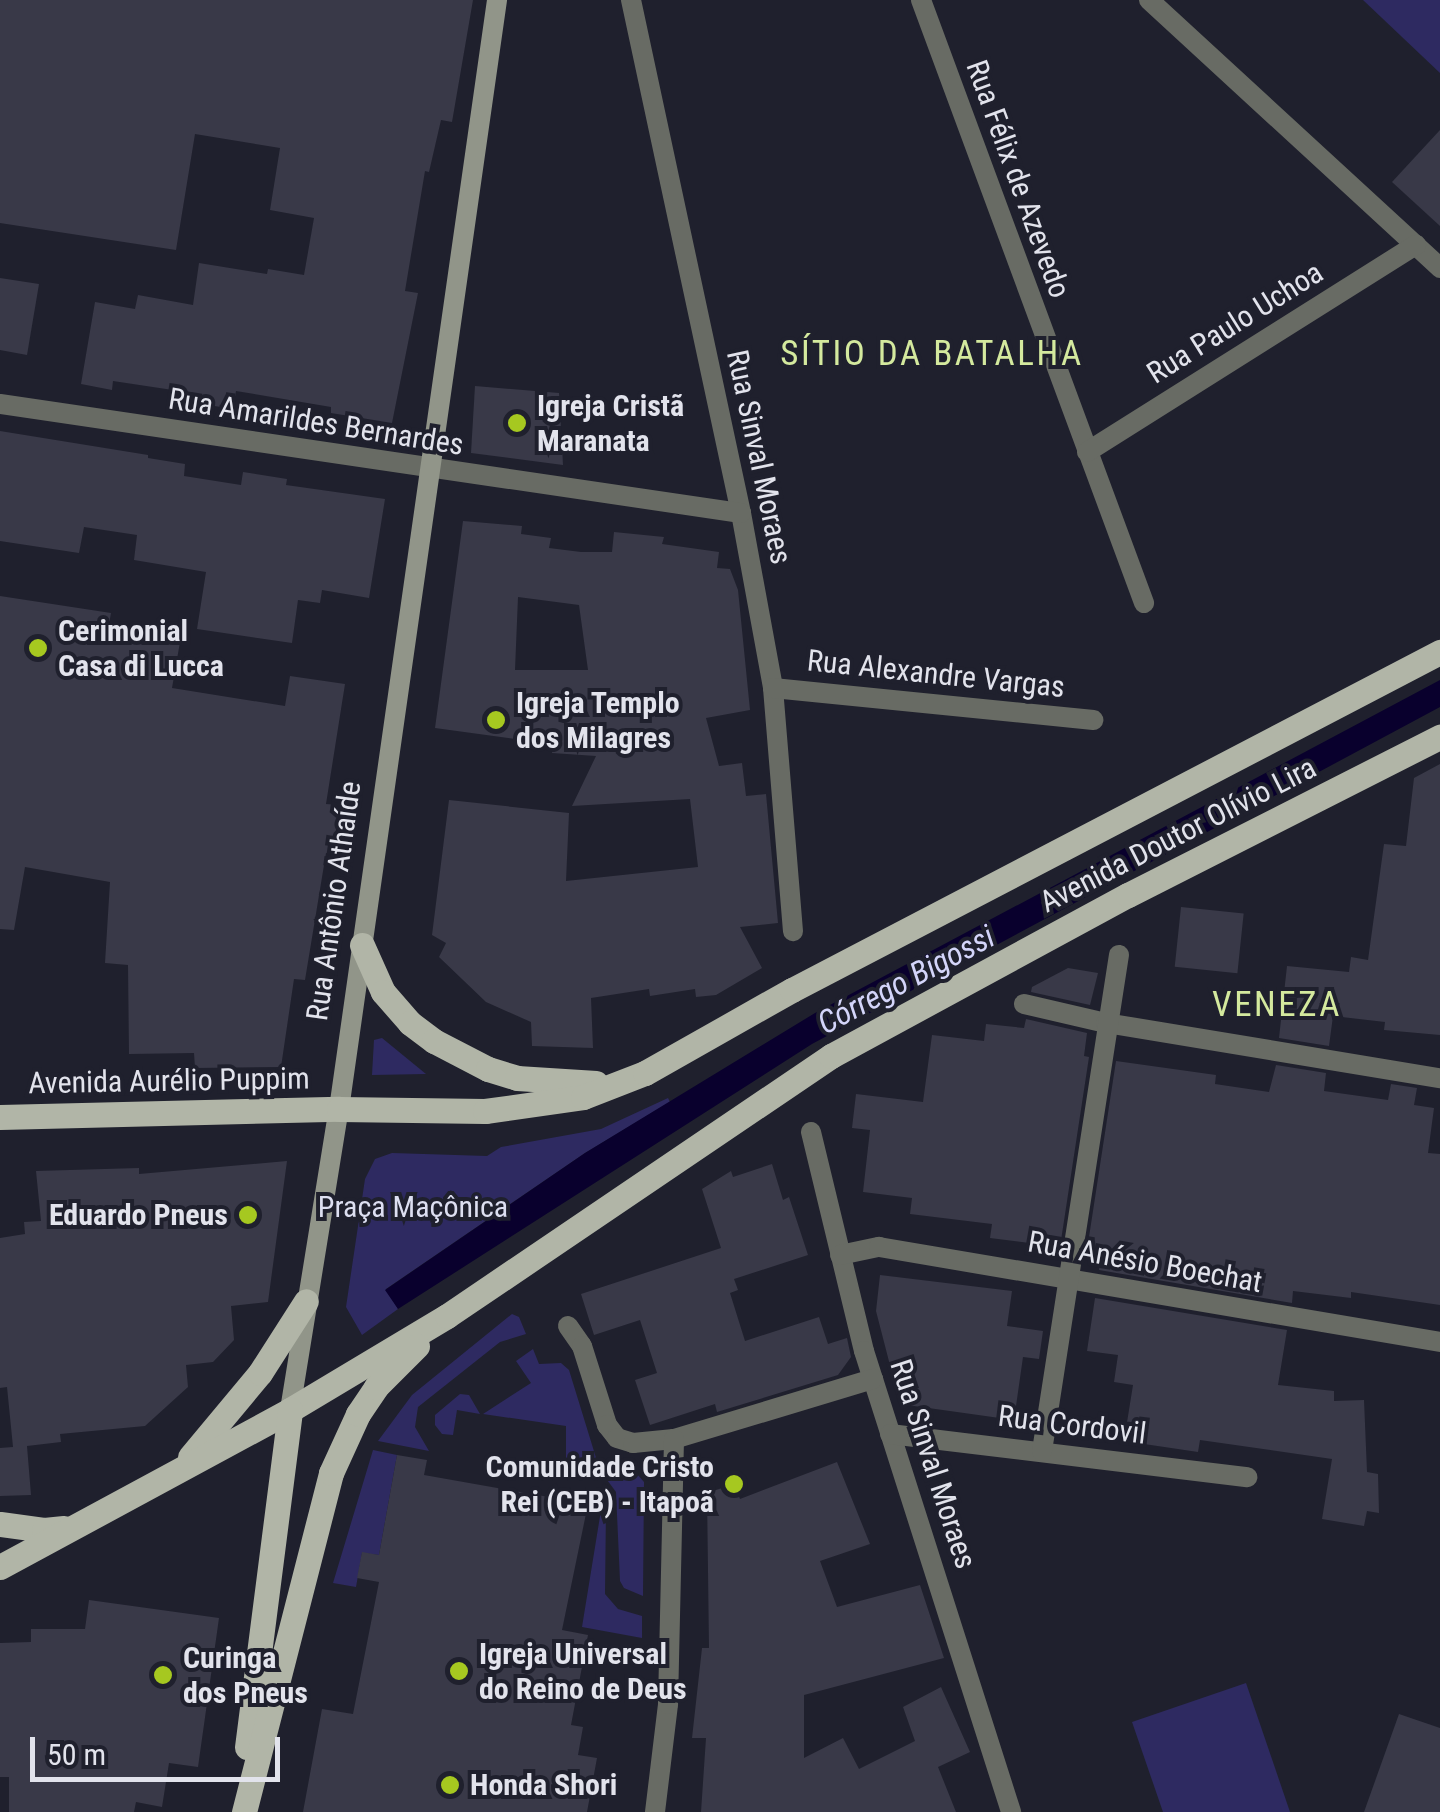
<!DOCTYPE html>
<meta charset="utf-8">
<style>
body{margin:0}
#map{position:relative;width:1440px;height:1812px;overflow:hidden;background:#1f202d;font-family:"Roboto Condensed",sans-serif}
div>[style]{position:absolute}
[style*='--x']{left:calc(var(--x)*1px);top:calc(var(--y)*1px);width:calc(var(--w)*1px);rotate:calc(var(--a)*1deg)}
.green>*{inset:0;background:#2e2a61}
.water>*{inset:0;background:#09002d}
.building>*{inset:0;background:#393948;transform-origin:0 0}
.street>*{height:20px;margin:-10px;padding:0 10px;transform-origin:10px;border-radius:10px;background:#686b64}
.secondary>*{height:20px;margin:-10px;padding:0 10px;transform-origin:10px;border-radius:10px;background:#919589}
.primary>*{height:25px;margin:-12.5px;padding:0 12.5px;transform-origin:12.5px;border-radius:12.5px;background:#b1b5a7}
.dots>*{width:28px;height:28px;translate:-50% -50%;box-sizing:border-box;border:5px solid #1f202d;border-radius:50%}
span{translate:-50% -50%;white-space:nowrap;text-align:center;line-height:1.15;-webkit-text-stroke:8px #1f202d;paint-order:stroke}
.street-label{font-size:30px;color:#e2e3ec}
.poi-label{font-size:30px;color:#e2e3ec;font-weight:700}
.left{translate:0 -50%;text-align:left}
.right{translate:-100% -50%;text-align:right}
.park-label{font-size:30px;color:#dddff1}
.water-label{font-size:32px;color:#d4d5fa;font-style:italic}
.quarter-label{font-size:35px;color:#d4e99e;letter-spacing:2.5px}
.scale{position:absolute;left:30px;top:1737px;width:250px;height:45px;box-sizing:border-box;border:5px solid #e2e3ec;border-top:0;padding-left:12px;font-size:30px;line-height:35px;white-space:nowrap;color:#e2e3ec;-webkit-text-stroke:8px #1f202d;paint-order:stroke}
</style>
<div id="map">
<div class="green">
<div style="clip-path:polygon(1363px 0,1440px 0,1440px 73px)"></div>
<div style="clip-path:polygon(382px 1038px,426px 1074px,372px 1075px,374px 1040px)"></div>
<div style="clip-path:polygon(668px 1098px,670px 1102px,585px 1153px,386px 1289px,398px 1309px,362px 1335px,346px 1307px,365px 1179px,375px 1159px,392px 1153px,487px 1156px,501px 1147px,601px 1129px)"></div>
<div style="clip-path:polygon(512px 1314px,519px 1317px,526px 1334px,500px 1342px,418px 1407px,415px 1427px,429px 1451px,378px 1441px,412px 1395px)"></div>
<div style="clip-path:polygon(533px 1349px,539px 1364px,561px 1363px,569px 1370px,597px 1461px,637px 1474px,644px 1482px,643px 1596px,624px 1588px,620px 1581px,616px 1492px,599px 1469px,566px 1461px,566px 1426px,483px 1414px,531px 1383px,516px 1361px)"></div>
<div style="clip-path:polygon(460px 1394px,469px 1395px,480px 1414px,457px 1410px,453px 1435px,442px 1434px,435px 1425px,435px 1415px)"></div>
<div style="clip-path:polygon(373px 1450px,397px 1455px,379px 1555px,362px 1553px,356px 1587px,333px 1583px)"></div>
<div style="clip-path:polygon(602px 1504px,606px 1509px,605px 1594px,618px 1609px,642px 1616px,642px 1638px,582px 1627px)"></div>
<div style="clip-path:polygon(1246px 1683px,1290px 1812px,1163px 1812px,1132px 1722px)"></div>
</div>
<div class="water">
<div style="clip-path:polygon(1440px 680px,1440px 707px,812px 1044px,398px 1309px,385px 1290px,585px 1153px,815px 1013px)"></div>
</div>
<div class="building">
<div style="clip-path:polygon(0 0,473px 0,452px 122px,441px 120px,429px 172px,425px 171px,405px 291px,418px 293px,392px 423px,331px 413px,331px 407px,236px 391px,233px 409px,184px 401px,186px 392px,113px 381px,112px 390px,81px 384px,95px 302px,135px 309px,138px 295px,193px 305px,199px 263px,267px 274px,268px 269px,304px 275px,314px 218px,270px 210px,280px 148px,195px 134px,176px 250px,0 223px)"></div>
<div style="clip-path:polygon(1440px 130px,1440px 226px,1392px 182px)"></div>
<div style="clip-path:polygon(0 278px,39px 284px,27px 355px,0 350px)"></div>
<div style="clip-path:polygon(475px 386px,559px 393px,563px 465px,471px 453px)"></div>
<div style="clip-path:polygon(0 431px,148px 455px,148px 458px,185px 464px,184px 476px,241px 485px,243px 472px,287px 479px,286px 485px,385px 499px,369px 598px,322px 590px,320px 603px,298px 600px,292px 643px,197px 629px,206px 572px,134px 560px,137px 535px,84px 527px,79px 553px,0 541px)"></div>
<div style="clip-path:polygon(evenodd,463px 521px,522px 526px,521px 534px,551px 538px,549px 548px,581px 552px,612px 552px,614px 532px,664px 537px,662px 544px,719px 552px,717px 568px,730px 569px,738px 590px,750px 710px,706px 718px,719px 766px,742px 763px,746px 796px,766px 794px,778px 923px,740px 927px,762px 968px,716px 995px,696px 997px,695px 989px,650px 996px,649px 989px,591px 998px,593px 1048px,532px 1046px,531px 1022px,486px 1002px,439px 957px,446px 943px,432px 935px,449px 800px,569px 813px,566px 881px,698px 867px,690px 799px,572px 806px,596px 756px,552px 753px,553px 744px,435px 728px,463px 521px,518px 597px,579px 605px,588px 670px,515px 670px,518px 597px)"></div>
<div style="clip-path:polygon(0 596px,111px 613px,108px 630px,180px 642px,172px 688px,285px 706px,290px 676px,345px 684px,326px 804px,340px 805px,332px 854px,326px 853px,305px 980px,294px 979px,281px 1067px,195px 1068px,194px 1053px,129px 1054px,128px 965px,105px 963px,110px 882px,25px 867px,14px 930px,0 929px)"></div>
<div style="clip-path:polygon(1440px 764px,1440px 1035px,1384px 1030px,1385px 1022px,1333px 1016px,1329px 1046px,1279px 1038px,1287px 966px,1349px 972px,1351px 957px,1368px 960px,1384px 844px,1406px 846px,1414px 778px)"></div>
<div style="left:1181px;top:907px;width:63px;height:60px;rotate:6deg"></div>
<div style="clip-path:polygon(1068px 968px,1098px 973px,1090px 1005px,1031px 992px,1032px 987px)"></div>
<div style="clip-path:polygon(1026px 1019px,1087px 1033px,1084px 1056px,1089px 1057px,1060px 1247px,990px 1238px,992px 1224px,910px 1214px,912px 1198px,863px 1192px,870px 1130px,852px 1128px,856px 1094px,923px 1102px,932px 1035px,984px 1041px,986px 1024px,1024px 1028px)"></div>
<div style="clip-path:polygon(1116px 1061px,1216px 1075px,1215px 1084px,1269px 1092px,1276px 1065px,1326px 1073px,1324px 1091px,1388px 1100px,1391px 1084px,1417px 1088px,1414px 1105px,1434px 1108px,1428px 1153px,1440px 1154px,1440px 1305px,1351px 1292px,1351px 1298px,1293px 1291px,1292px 1303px,1099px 1270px,1100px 1263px,1093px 1262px,1095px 1251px,1087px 1250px)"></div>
<div style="clip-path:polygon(287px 1161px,268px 1302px,231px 1306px,234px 1340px,213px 1362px,186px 1365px,188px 1387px,145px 1426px,60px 1434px,61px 1442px,27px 1446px,31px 1495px,0 1496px,0 1448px,13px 1447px,7px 1387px,0 1388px,0 1238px,25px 1234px,24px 1222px,41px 1221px,36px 1171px,139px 1168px,139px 1174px)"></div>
<div style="clip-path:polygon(772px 1164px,783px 1200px,789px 1197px,808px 1255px,734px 1279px,738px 1290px,730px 1293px,745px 1341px,819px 1317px,828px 1344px,847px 1338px,851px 1357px,838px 1375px,717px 1412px,715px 1404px,650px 1425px,635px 1380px,657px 1373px,640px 1320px,594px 1335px,581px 1294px,721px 1248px,702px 1189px,731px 1171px,733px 1177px)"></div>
<div style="clip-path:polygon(880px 1275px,1012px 1291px,1007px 1326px,1043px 1331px,1039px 1359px,1023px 1357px,1014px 1420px,900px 1404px,876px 1311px)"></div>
<div style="clip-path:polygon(1095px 1298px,1287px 1330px,1278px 1385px,1334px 1391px,1334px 1401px,1364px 1400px,1367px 1472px,1378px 1474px,1379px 1513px,1367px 1511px,1364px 1526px,1322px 1519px,1332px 1459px,1200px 1440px,1198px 1452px,1124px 1441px,1133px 1385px,1114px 1382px,1118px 1355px,1087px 1351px)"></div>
<div style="clip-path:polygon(397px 1455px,427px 1460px,424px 1475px,588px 1504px,562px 1630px,588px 1635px,571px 1725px,583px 1727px,578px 1755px,597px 1758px,587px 1812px,303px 1812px,322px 1709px,353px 1714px,379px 1582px,357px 1578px,362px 1552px,379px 1555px)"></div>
<div style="clip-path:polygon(837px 1462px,870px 1544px,820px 1561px,837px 1607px,920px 1585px,944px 1658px,804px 1695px,804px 1758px,843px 1738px,859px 1769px,915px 1741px,903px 1707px,941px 1687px,970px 1752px,938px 1767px,956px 1812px,701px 1812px,706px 1738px,692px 1738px,702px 1648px,709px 1648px,707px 1493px,734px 1484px,740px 1499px)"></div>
<div style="clip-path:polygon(89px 1600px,219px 1618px,198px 1767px,169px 1763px,162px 1807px,136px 1802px,134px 1812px,9px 1812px,9px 1777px,0 1777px,0 1643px,31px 1642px,31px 1629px,85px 1629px)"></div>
<div style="clip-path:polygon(1399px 1714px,1440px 1728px,1440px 1812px,1364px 1812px)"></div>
</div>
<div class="street">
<div style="--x:631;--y:0;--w:525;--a:77.9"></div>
<div style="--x:741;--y:513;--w:178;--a:79.6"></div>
<div style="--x:773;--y:688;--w:244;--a:85.3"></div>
<div style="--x:921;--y:0;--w:643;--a:69.7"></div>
<div style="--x:1149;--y:0;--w:396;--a:42.6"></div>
<div style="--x:0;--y:404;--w:749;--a:8.37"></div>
<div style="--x:1087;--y:452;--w:389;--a:-32.2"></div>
<div style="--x:773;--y:688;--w:322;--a:5.7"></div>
<div style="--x:1024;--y:1004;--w:84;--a:13"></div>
<div style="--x:1106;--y:1023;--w:338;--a:9.4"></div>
<div style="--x:811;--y:1132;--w:225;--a:76.4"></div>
<div style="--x:864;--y:1351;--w:484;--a:72.3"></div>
<div style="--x:840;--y:1255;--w:40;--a:-12"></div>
<div style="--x:879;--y:1247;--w:569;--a:9.61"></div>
<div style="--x:568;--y:1326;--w:24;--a:55"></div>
<div style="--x:582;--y:1346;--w:83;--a:72.4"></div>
<div style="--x:607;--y:1425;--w:16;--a:52"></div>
<div style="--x:617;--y:1438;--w:17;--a:17"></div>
<div style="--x:633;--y:1443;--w:41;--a:-5.6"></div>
<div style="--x:674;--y:1439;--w:208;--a:-16.8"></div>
<div style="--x:890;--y:1434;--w:360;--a:6.9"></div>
<div style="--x:1042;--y:1451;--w:502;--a:-81.18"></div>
<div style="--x:655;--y:1812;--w:109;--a:-83.1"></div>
<div style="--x:668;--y:1704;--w:265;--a:-88.7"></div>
</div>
<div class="secondary">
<div style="--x:290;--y:1410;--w:305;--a:-80.8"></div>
<div style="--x:339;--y:1109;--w:1120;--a:-81.89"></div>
</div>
<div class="primary">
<div style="--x:362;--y:945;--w:51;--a:65.9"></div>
<div style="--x:383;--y:992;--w:41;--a:48.9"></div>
<div style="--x:410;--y:1023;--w:30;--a:37"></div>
<div style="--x:434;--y:1041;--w:61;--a:27.4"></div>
<div style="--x:488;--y:1069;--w:30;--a:17"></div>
<div style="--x:517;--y:1078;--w:79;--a:3.6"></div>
<div style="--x:0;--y:1117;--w:339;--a:-1.4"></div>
<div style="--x:339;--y:1109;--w:146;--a:0.8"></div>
<div style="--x:485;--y:1111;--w:99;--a:-8.1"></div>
<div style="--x:583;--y:1097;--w:66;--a:-21.2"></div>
<div style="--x:645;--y:1073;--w:169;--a:-29.5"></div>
<div style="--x:792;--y:990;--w:731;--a:-27.55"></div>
<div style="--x:190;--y:1457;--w:109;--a:-50.2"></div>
<div style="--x:260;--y:1373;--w:85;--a:-57.4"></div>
<div style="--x:0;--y:1524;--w:44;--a:7.8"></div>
<div style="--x:44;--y:1530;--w:20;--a:-6"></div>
<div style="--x:0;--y:1567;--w:330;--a:-28.4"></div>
<div style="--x:290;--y:1410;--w:183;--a:-30.9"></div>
<div style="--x:447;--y:1316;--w:464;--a:-34.1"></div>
<div style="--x:831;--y:1056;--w:338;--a:-28.5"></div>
<div style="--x:1128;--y:895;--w:350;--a:-26.9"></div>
<div style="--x:247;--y:1747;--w:340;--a:-82.7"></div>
<div style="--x:244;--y:1812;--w:350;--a:-75.6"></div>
<div style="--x:331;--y:1473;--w:65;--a:-65.4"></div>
<div style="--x:358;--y:1414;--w:32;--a:-56"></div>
<div style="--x:376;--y:1387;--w:58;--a:-45"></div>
</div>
<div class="dots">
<div style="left:517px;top:423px;background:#a6c820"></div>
<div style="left:38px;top:648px;background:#a6c820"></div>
<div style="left:496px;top:720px;background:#a6c820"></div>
<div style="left:248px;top:1215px;background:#a6c820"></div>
<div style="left:734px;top:1484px;background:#a6c820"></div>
<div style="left:459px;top:1671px;background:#a6c820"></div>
<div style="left:163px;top:1675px;background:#a6c820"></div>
<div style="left:450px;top:1785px;background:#a6c820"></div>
</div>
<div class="street-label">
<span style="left:1018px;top:179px;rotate:70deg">Rua Félix de Azevedo</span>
<span style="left:1235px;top:323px;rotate:-32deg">Rua Paulo Uchoa</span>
<span style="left:316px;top:422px;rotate:9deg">Rua Amarildes Bernardes</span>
<span style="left:759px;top:457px;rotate:78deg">Rua Sinval Moraes</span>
<span style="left:936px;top:674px;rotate:6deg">Rua Alexandre Vargas</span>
<span style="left:1178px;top:835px;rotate:-27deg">Avenida Doutor Olívio Lira</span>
<span style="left:334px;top:901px;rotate:-82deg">Rua Antônio Athaíde</span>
<span style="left:169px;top:1081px;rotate:-1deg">Avenida Aurélio Puppim</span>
<span style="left:1145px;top:1262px;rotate:10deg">Rua Anésio Boechat</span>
<span style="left:1072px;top:1425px;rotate:7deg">Rua Cordovil</span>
<span style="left:933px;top:1464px;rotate:72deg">Rua Sinval Moraes</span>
</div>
<div class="poi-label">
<span class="left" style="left:537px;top:423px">Igreja Cristã<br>Maranata</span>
<span class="left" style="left:58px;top:648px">Cerimonial<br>Casa di Lucca</span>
<span class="left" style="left:516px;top:720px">Igreja Templo<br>dos Milagres</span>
<span class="right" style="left:228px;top:1215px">Eduardo Pneus</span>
<span class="right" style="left:714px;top:1484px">Comunidade Cristo<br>Rei (CEB) - Itapoã</span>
<span class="left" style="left:479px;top:1671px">Igreja Universal<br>do Reino de Deus</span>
<span class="left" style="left:183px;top:1675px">Curinga<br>dos Pneus</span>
<span class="left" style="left:470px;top:1785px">Honda Shori</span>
</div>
<div class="park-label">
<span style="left:413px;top:1207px">Praça Maçônica</span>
</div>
<div class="water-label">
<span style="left:906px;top:980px;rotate:-28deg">Córrego Bigossi</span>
</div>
<div class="quarter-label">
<span style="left:932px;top:354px">SÍTIO DA BATALHA</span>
<span style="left:1277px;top:1005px">VENEZA</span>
</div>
<div class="scale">50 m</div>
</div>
